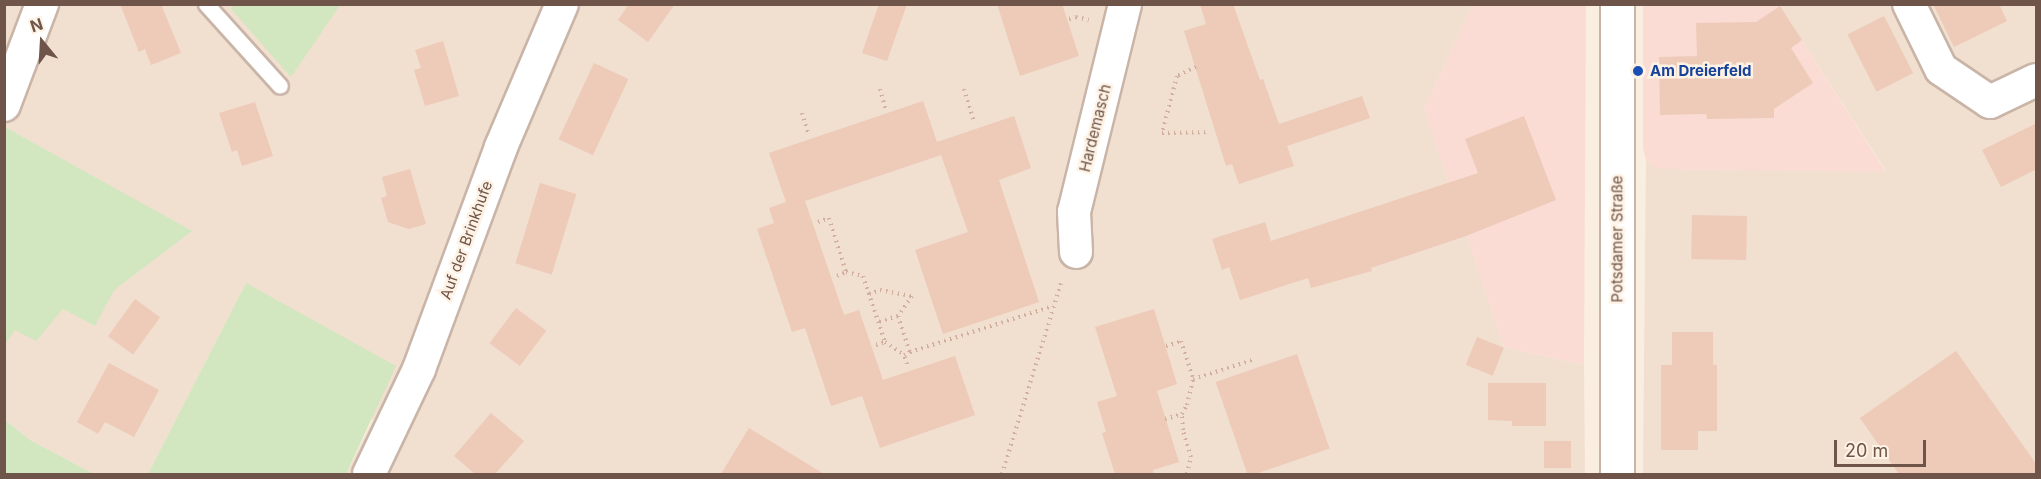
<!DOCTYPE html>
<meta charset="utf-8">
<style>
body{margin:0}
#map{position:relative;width:2041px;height:479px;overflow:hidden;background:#faeee0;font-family:Inter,sans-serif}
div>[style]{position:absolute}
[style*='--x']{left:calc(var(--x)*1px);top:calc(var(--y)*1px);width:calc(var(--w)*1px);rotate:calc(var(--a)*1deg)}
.residential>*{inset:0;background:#f1dfcf}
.commercial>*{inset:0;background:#fadcd4}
.green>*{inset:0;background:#d2e6c0}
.building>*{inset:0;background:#eecab9;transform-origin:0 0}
.path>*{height:4px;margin-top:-2px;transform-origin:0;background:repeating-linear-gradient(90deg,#d2ae9d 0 1.5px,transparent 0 6px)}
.roads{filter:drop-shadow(2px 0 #c9b5a8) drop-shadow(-2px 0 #c9b5a8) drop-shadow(0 2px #c9b5a8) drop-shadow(0 -2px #c9b5a8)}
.service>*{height:15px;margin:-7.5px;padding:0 7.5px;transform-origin:7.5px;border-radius:7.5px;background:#fff}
.minor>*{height:32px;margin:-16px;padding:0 16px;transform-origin:16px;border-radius:16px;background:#fff}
.tertiary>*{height:33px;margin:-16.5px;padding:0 16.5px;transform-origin:16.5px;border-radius:16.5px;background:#fff}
.dots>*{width:16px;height:16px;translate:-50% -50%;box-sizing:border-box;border:3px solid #fef2e5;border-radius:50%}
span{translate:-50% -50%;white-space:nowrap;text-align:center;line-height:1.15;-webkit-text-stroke:5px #fef2e5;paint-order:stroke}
.transit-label{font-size:15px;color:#164399;font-weight:700}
.left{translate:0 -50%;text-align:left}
.street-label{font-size:15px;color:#6f5449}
.frame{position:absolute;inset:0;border:6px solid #6f5449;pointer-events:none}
.north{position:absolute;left:12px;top:12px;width:60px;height:60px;-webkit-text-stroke:4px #fef2e5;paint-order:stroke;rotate:342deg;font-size:16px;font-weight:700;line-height:24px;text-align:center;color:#6f5449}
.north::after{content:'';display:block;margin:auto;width:21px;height:27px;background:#6f5449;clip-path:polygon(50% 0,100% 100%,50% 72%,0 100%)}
.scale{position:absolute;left:1834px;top:440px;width:92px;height:27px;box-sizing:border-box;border:3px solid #6f5449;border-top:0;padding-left:8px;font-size:18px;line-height:21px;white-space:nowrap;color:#6f5449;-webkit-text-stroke:4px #fef2e5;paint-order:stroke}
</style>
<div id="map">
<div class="residential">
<div style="clip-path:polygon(5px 5px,1473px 5px,1424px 109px,1504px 347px,1584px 365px,1585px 474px,346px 474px,373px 420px,246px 283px,148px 474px,94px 474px,30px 440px,5px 420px,4px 342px,6px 343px,15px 329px,36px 340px,63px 309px,95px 325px,113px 290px,191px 231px,5px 127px)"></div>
<div style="clip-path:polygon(1779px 5px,2036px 5px,2036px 474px,1643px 474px,1646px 160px,1660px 169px,1886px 171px)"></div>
</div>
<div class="commercial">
<div style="clip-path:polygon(1473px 5px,1586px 5px,1584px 365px,1504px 347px,1424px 109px)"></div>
<div style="clip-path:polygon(1643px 5px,1779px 5px,1886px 172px,1660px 169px,1653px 166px,1646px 160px,1643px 149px)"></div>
</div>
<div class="green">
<div style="clip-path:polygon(234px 4px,340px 4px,340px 5px,291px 77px,231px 9px)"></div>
<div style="clip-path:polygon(5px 127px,192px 231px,114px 290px,95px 326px,63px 309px,36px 341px,15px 330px,6px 343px,5px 342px)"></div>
<div style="clip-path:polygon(246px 283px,396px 366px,346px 474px,148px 474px)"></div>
<div style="clip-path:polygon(5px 420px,30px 440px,94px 474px,5px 474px)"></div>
</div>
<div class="building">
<div style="clip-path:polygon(120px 4px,161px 4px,181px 53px,151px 65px,145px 49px,139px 52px)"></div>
<div style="clip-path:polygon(629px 4px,675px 4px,648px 42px,618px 20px)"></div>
<div style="clip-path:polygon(879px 4px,907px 4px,887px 61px,862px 53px)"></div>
<div style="clip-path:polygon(997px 4px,1062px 4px,1079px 56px,1020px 76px)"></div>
<div style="clip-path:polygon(1200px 4px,1233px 4px,1260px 80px,1263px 79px,1279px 124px,1362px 96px,1370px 118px,1287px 146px,1294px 166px,1239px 184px,1232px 164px,1226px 166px,1184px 31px,1206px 24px)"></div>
<div style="clip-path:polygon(1933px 4px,1999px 4px,2007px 21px,1954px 47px)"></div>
<div style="clip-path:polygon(1780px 6px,1802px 40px,1791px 48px,1813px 83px,1774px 109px,1774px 118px,1707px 119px,1706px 114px,1660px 115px,1659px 57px,1697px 56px,1696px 23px,1756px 22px)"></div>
<div style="left:1884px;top:16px;width:64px;height:41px;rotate:63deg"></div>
<div style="clip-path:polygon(443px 41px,459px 96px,425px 106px,414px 70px,421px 68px,415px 50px)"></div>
<div style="left:594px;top:63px;width:38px;height:84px;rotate:25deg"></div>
<div style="clip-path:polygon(923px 101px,937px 142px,1014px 116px,1031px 168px,999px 180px,1039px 302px,943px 334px,915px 250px,968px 232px,941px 155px,805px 201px,844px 315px,859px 310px,883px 380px,955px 356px,975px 415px,880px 448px,862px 396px,831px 406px,805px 328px,792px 332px,757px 229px,774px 223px,769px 208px,786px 202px,769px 153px)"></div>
<div style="clip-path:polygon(255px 102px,273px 156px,242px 166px,237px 150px,232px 152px,219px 113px)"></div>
<div style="clip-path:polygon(1524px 116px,1556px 200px,1466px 236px,1371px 268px,1372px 271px,1311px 288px,1308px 278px,1240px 300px,1229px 267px,1222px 270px,1212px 239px,1265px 222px,1271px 241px,1478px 173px,1465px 139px)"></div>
<div style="clip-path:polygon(2037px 123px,2037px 169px,2001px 187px,1982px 150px)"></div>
<div style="clip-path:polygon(410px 169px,426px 224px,409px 229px,388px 222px,381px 198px,387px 196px,382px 177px)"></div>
<div style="left:540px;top:183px;width:38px;height:84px;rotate:17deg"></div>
<div style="left:1692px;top:215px;width:55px;height:44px;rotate:1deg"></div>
<div style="left:135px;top:299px;width:31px;height:46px;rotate:36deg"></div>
<div style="left:516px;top:308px;width:38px;height:44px;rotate:37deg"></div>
<div style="clip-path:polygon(1154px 309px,1177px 384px,1157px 391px,1179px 462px,1153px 470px,1154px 474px,1115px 474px,1102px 433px,1106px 432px,1097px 402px,1117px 396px,1095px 327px)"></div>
<div style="clip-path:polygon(1672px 332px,1713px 332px,1713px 365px,1717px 365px,1717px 431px,1698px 431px,1698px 450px,1661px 450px,1661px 365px,1672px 365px)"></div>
<div style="left:1477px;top:337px;width:29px;height:30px;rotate:22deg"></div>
<div style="clip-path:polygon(1956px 351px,2037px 465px,2037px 474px,1899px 474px,1860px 418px)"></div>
<div style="left:1297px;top:354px;width:100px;height:86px;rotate:71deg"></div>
<div style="clip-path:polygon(109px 363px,159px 390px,134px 437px,105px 422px,98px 434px,77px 422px)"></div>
<div style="clip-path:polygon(1488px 383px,1546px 383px,1546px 426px,1512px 426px,1512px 421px,1488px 420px)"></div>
<div style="clip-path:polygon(491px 413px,524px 441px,495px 474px,475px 474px,454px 456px)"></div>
<div style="clip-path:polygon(749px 428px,824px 474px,721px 474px)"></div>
<div style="left:1544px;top:441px;width:27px;height:27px"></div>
</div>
<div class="path">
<div style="--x:1069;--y:19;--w:7;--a:-16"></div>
<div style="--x:1076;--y:17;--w:13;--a:13"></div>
<div style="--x:1196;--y:67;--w:21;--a:155"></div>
<div style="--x:1177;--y:76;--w:59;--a:104.7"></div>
<div style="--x:1162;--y:133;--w:47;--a:-1.2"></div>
<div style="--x:880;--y:89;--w:20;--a:75"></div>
<div style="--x:964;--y:89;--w:34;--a:73"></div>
<div style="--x:802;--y:113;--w:21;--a:73"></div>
<div style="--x:818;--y:222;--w:12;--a:-20"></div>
<div style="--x:829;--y:218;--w:57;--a:72.5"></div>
<div style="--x:837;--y:276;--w:10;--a:-24"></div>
<div style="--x:846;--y:272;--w:17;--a:13"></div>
<div style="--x:863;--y:276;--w:70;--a:71.6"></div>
<div style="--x:869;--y:294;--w:12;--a:-20"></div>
<div style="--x:880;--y:290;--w:33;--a:11"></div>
<div style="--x:912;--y:296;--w:24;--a:125"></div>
<div style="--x:898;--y:316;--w:21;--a:163"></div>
<div style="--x:898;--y:316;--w:38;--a:72"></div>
<div style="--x:876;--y:345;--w:9;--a:-18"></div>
<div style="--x:885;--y:342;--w:23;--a:34"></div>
<div style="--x:1166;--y:346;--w:16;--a:-18"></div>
<div style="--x:1181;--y:341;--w:40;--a:72"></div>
<div style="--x:1193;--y:379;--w:63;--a:-17.6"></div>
<div style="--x:907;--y:364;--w:9;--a:-108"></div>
<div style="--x:904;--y:355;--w:7;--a:-27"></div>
<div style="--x:910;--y:352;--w:150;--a:-17.8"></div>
<div style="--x:1165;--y:419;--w:18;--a:-16"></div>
<div style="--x:1002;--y:474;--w:203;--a:-72.8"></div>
<div style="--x:1187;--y:474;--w:17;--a:-77"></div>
<div style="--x:1191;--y:457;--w:28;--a:-107"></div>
<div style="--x:1183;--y:430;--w:16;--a:-94"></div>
<div style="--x:1182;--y:414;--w:10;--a:-61"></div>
<div style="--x:1187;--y:405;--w:27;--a:-77"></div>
</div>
<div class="roads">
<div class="service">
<div style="--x:206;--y:4;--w:110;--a:47.9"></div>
</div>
<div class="minor">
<div style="--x:1909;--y:4;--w:72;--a:63.8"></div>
<div style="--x:1941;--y:69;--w:59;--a:34"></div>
<div style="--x:1990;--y:102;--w:51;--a:-25.6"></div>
<div style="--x:4;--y:105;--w:108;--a:-69.4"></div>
<div style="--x:1076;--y:252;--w:40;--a:-92.9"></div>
<div style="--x:1074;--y:212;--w:214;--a:-76.2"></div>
<div style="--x:369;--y:474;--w:116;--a:-64.5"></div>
<div style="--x:419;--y:369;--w:237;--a:-69.7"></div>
<div style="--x:501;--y:147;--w:155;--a:-66.9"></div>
</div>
<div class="tertiary">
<div style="--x:1617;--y:474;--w:470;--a:-90"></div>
</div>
</div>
<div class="dots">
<div style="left:1638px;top:71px;background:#1a4fb4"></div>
</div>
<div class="transit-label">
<span class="left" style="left:1650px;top:71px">Am Dreierfeld</span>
</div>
<div class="street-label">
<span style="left:1095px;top:128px;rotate:-76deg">Hardemasch</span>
<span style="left:1617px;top:239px;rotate:-90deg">Potsdamer Straße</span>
<span style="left:466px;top:240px;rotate:-70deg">Auf der Brinkhufe</span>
</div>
<div class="frame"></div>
<div class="north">N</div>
<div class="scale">20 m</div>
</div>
